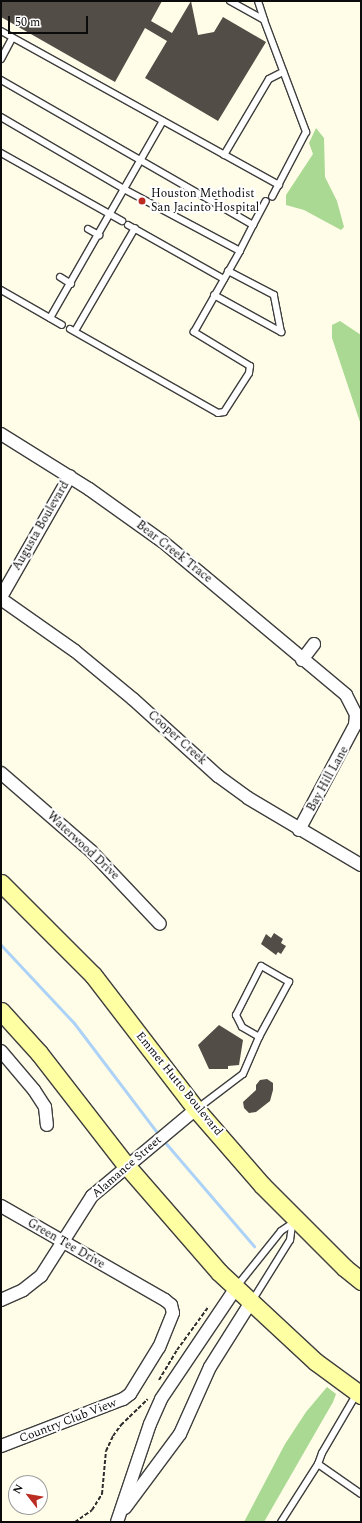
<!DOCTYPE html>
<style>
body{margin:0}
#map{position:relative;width:362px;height:1523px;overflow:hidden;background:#fffde8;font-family:Spectral,serif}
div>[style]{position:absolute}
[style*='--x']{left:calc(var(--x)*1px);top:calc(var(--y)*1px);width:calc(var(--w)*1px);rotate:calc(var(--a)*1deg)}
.forest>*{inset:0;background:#a9d992}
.stream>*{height:3px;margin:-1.5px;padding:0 1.5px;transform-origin:1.5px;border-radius:1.5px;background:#add2f7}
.building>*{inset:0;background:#534d47}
.path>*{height:2px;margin-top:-1px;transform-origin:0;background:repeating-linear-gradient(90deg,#2d2d2d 0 4px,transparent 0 6px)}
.roads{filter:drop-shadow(1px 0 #3e3e3e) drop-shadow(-1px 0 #3e3e3e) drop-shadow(0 1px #3e3e3e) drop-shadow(0 -1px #3e3e3e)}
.lane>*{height:6px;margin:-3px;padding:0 3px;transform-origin:3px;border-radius:3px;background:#fff}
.street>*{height:12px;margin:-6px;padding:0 6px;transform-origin:6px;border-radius:6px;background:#fff}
.secondary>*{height:17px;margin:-8.5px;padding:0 8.5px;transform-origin:8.5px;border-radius:8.5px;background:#feffa3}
.dots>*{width:11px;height:11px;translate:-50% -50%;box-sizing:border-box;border:2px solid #fff;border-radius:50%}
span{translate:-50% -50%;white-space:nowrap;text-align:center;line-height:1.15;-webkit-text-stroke:4px #fff;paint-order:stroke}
.poi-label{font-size:12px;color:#0b0b0b}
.left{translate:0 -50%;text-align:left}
.street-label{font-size:12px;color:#0b0b0b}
.frame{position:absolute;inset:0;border:2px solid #0b0b0b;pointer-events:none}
.north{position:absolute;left:8px;top:1475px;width:40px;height:40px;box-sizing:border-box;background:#fff;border:1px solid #9d9d9d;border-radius:50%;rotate:301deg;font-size:11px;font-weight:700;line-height:16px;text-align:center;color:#0b0b0b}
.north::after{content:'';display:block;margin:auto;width:14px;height:18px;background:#bb2d22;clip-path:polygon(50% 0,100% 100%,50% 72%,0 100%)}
.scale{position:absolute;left:8px;top:16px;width:80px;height:18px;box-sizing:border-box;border:2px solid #0b0b0b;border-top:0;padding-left:5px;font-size:12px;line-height:14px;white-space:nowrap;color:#0b0b0b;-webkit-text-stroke:3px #fff;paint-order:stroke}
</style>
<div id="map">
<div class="forest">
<div style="clip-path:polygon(316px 128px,324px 138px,325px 177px,337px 201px,344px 227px,341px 230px,304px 210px,286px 205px,286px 195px,313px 154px,309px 143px)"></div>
<div style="clip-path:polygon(340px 321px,361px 335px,361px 425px,332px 338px,332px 325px)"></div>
<div style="clip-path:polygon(327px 1387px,336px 1394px,333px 1402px,264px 1522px,244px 1522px,285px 1444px,306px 1412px)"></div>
</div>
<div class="stream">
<div style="--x:1;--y:945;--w:107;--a:46.9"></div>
<div style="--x:74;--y:1023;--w:141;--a:52.8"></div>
<div style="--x:163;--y:1140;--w:140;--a:49.4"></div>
</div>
<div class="building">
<div style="clip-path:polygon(1px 1px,162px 1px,151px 21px,172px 33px,191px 1px,198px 35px,214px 32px,223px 17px,266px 42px,218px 121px,145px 78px,167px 41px,145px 28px,115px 82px,1px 17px)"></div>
<div style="clip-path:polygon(274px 933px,283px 939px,281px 943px,286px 946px,281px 954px,278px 952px,276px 955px,261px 944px,266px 934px,271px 938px)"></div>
<div style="clip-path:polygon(219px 1025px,243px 1040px,239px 1065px,228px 1066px,228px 1069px,209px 1069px,198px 1045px)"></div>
<div style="clip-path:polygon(267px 1079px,273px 1083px,273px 1090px,270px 1101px,256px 1112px,249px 1113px,244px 1108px,243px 1102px,256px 1090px,256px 1085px,260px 1080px)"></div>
</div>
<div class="path">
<div style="--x:159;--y:1380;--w:35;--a:-59"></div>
<div style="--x:177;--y:1350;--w:54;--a:-54"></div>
<div style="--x:75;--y:1522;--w:21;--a:-35"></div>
<div style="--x:92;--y:1510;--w:19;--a:-58"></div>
<div style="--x:102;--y:1494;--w:43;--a:-84.7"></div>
<div style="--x:106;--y:1451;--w:17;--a:-65"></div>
<div style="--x:113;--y:1436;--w:14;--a:-54"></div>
<div style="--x:121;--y:1425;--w:37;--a:-44"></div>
</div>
<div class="roads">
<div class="lane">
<div style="--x:230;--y:1;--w:39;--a:29"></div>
<div style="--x:264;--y:20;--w:120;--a:69.4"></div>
<div style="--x:306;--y:132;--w:73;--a:117.6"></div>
<div style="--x:258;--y:1;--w:20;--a:72"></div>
<div style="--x:1;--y:31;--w:318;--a:29"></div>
<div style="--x:1;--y:59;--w:24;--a:-62"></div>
<div style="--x:1;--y:80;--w:291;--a:29.9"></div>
<div style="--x:253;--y:225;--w:29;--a:117"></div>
<div style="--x:240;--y:251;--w:132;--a:-151.9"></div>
<div style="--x:124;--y:189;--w:143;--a:-149.7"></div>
<div style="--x:1;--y:153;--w:139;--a:29.3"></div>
<div style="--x:224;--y:155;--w:88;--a:-59.4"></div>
<div style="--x:269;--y:79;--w:16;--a:-27"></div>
<div style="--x:128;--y:225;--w:110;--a:29.4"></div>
<div style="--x:253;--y:225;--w:27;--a:-62"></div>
<div style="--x:88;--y:229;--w:13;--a:29"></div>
<div style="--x:60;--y:277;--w:13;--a:32"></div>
<div style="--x:1;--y:290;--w:70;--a:29.8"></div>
<div style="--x:214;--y:295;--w:77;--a:28.9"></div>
<div style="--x:281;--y:332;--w:38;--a:-101"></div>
<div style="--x:274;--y:295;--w:52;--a:-152.4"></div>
<div style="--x:50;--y:318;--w:227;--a:-60.2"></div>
<div style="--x:70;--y:329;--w:170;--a:29.6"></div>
<div style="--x:218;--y:413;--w:6;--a:-9"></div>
<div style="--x:224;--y:412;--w:46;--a:-57.3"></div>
<div style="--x:249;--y:373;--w:7;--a:-82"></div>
<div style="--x:250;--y:366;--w:66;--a:-148.7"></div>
<div style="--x:194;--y:332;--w:93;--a:-60.4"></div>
<div style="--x:75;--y:331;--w:119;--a:-59.8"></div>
<div style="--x:198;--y:1108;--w:56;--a:-37.1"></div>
<div style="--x:243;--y:1074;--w:40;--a:-66.6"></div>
<div style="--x:259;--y:1037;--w:63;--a:-61.4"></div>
<div style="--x:289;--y:982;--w:32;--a:-150"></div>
<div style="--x:261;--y:966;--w:55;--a:117"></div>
<div style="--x:236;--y:1015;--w:13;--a:63"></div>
<div style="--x:242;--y:1027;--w:20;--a:30"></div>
<div style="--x:237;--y:1286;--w:70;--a:-51.3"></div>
<div style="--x:281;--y:1231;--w:18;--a:-34"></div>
<div style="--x:252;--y:1301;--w:72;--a:-58.1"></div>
<div style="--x:290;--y:1240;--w:14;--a:-82"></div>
<div style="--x:318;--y:1464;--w:52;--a:34.9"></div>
<div style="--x:281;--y:1522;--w:69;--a:-57.5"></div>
<div style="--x:318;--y:1464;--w:12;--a:-70"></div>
<div style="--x:322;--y:1453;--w:69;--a:-59.7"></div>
</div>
<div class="street">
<div style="--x:1;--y:434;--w:104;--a:32"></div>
<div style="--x:89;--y:489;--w:90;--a:35.5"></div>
<div style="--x:162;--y:541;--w:240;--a:39.9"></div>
<div style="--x:346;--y:695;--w:22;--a:63"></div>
<div style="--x:356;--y:715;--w:10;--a:96"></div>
<div style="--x:355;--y:725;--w:119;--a:118.1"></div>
<div style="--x:1;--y:597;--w:139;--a:-60.3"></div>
<div style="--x:1;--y:599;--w:90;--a:35.1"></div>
<div style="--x:75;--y:651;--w:75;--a:39.6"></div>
<div style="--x:133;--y:699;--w:115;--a:42.2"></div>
<div style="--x:218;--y:776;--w:37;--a:36"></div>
<div style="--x:248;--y:798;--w:131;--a:30.7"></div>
<div style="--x:302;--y:660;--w:20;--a:-53"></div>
<div style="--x:1;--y:773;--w:119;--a:40.9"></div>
<div style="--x:91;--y:851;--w:100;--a:46.6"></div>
<div style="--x:1;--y:1051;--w:51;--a:49.8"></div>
<div style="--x:34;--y:1090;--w:20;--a:57"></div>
<div style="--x:45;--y:1107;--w:18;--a:84"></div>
<div style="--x:1;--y:1206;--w:189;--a:29.8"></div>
<div style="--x:165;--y:1300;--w:8;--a:40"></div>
<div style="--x:171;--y:1305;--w:8;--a:76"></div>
<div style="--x:173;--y:1313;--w:37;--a:112"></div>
<div style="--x:159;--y:1347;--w:55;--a:121.7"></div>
<div style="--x:130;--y:1394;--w:9;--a:144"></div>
<div style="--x:123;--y:1399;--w:131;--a:158.9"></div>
<div style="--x:1;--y:1300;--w:24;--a:-24"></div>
<div style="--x:23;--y:1290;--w:23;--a:-38"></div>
<div style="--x:41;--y:1276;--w:95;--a:-57.5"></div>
<div style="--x:92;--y:1196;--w:136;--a:-39.9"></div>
<div style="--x:125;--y:1508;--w:92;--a:-53.4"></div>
<div style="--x:180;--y:1434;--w:73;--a:-65.9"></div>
<div style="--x:210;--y:1367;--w:77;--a:-57.8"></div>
<div style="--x:117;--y:1522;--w:103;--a:-71.4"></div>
<div style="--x:150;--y:1424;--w:27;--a:-66"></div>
<div style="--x:161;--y:1399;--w:134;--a:-56"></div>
</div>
<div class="secondary">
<div style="--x:1;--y:883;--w:130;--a:45"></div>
<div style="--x:93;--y:975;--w:169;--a:52.5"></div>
<div style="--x:196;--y:1109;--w:101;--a:49"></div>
<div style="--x:262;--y:1185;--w:117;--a:45"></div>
<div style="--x:345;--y:1268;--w:21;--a:39"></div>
<div style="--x:1;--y:1011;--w:57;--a:47.9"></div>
<div style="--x:39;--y:1053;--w:142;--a:52.2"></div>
<div style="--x:126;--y:1165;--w:142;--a:49"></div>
<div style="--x:219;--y:1272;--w:132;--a:42.9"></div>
<div style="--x:316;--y:1362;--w:56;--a:36.3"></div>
</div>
</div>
<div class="dots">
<div style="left:142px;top:201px;background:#bb2d22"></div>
</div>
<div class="poi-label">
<span class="left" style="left:151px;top:201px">Houston Methodist<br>San Jacinto Hospital</span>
</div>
<div class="street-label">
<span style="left:41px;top:526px;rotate:-60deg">Augusta Boulevard</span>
<span style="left:174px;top:552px;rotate:38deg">Bear Creek Trace</span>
<span style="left:177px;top:738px;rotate:42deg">Cooper Creek</span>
<span style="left:328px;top:779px;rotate:-61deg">Bay Hill Lane</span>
<span style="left:83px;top:846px;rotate:43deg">Waterwood Drive</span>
<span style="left:179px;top:1084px;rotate:51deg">Emmet Hutto Boulevard</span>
<span style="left:127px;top:1167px;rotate:-41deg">Alamance Street</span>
<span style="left:66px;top:1244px;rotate:30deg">Green Tee Drive</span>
<span style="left:68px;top:1421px;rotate:-21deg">Country Club View</span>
</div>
<div class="frame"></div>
<div class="north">N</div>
<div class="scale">50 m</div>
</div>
